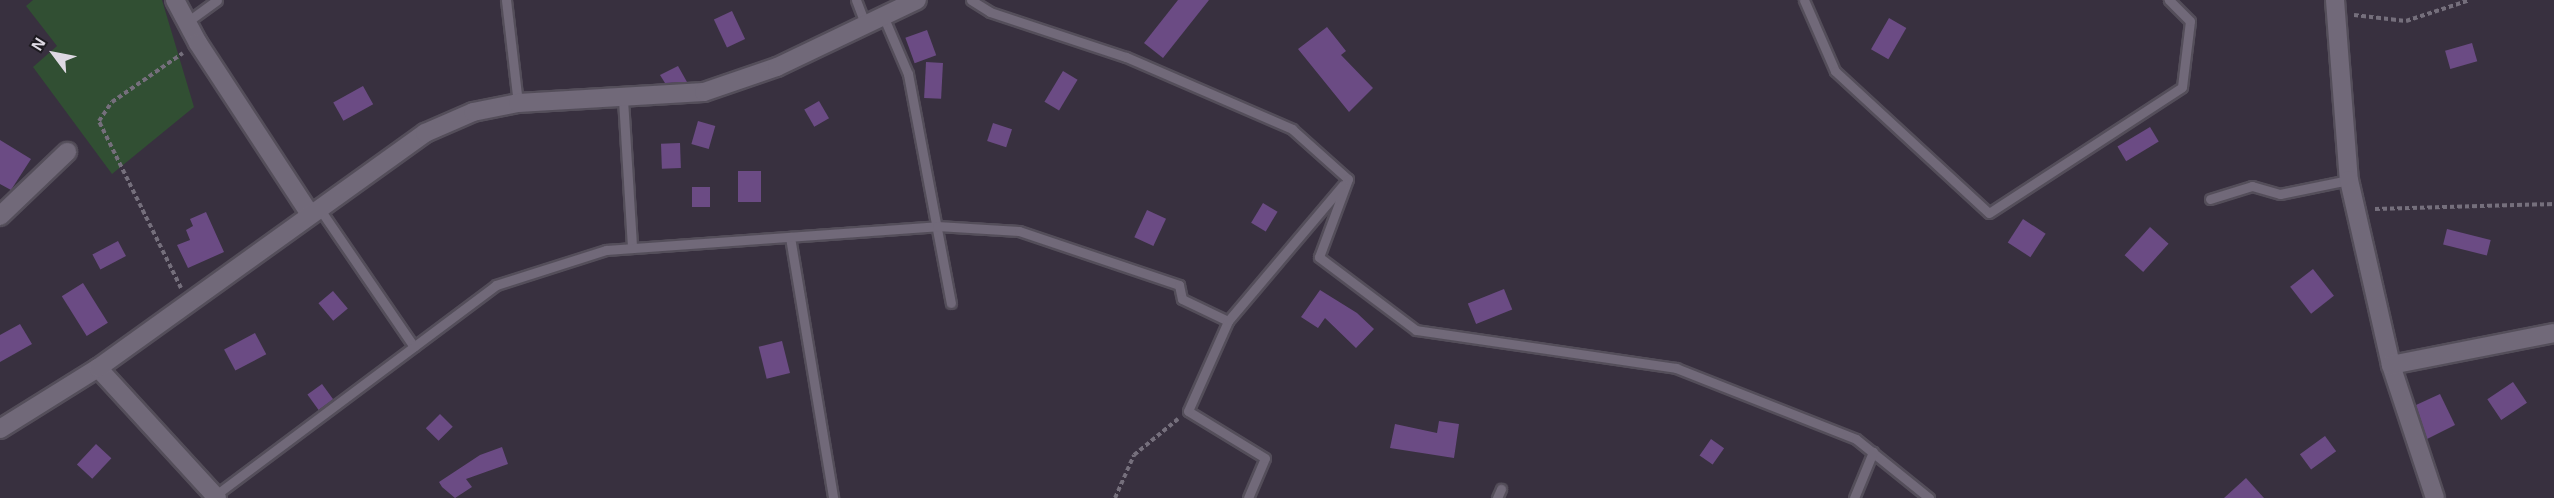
<!DOCTYPE html>
<style>
body{margin:0}
#map{position:relative;width:2554px;height:498px;overflow:hidden;background:#38303f;font-family:Arial,sans-serif}
div>[style]{position:absolute}
[style*='--x']{left:calc(var(--x)*1px);top:calc(var(--y)*1px);width:calc(var(--w)*1px);rotate:calc(var(--a)*1deg)}
.green>*{inset:0;background:#314f33}
.building>*{inset:0;background:#6b4b84;transform-origin:0 0}
.path>*{height:4px;margin-top:-2px;transform-origin:0;background:repeating-linear-gradient(90deg,#756f7c 0 4.5px,transparent 0 7.5px)}
.roads{filter:drop-shadow(2px 0 #544e5a) drop-shadow(-2px 0 #544e5a) drop-shadow(0 2px #544e5a) drop-shadow(0 -2px #544e5a)}
.service>*{height:9px;margin:-4.5px;padding:0 4.5px;transform-origin:4.5px;border-radius:4.5px;background:#716979}
.minor>*{height:18px;margin:-9px;padding:0 9px;transform-origin:9px;border-radius:9px;background:#716979}
span{translate:-50% -50%;white-space:nowrap;text-align:center;line-height:1.15;-webkit-text-stroke:5px #1d1a20;paint-order:stroke}
.north{position:absolute;left:24px;top:24px;width:60px;height:60px;-webkit-text-stroke:4px #1d1a20;paint-order:stroke;rotate:302deg;font-size:16px;font-weight:700;line-height:24px;text-align:center;color:#ded9e3}
.north::after{content:'';display:block;margin:auto;width:21px;height:27px;background:#ded9e3;clip-path:polygon(50% 0,100% 100%,50% 72%,0 100%)}
</style>
<div id="map">
<div class="green">
<div style="clip-path:polygon(33px 0,162px 0,194px 107px,112px 174px,33px 67px,57px 46px,26px 6px)"></div>
</div>
<div class="building">
<div style="clip-path:polygon(1178px 0,1209px 0,1163px 58px,1144px 43px)"></div>
<div style="left:732px;top:11px;width:31px;height:20px;rotate:65deg"></div>
<div style="left:1889px;top:18px;width:20px;height:36px;rotate:30deg"></div>
<div style="clip-path:polygon(1327px 27px,1346px 51px,1341px 55px,1373px 88px,1349px 112px,1298px 49px)"></div>
<div style="left:927px;top:30px;width:27px;height:23px;rotate:70deg"></div>
<div style="left:2472px;top:43px;width:19px;height:28px;rotate:74deg"></div>
<div style="left:926px;top:62px;width:17px;height:36px;rotate:3deg"></div>
<div style="clip-path:polygon(678px 66px,687px 82px,665px 83px,660px 75px)"></div>
<div style="left:1063px;top:71px;width:17px;height:36px;rotate:31deg"></div>
<div style="left:363px;top:86px;width:21px;height:34px;rotate:61deg"></div>
<div style="left:819px;top:101px;width:20px;height:17px;rotate:60deg"></div>
<div style="left:698px;top:121px;width:18px;height:24px;rotate:16deg"></div>
<div style="left:993px;top:123px;width:20px;height:19px;rotate:18deg"></div>
<div style="left:2150px;top:127px;width:17px;height:38px;rotate:59deg"></div>
<div style="clip-path:polygon(0 140px,31px 159px,11px 190px,0 184px)"></div>
<div style="left:680px;top:143px;width:25px;height:19px;rotate:88deg"></div>
<div style="left:738px;top:171px;width:23px;height:31px"></div>
<div style="left:692px;top:187px;width:18px;height:20px"></div>
<div style="left:1263px;top:203px;width:17px;height:23px;rotate:31deg"></div>
<div style="left:1147px;top:210px;width:21px;height:30px;rotate:25deg"></div>
<div style="clip-path:polygon(206px 212px,224px 252px,188px 268px,177px 245px,190px 240px,186px 230px,193px 226px,190px 219px)"></div>
<div style="left:2023px;top:219px;width:27px;height:28px;rotate:33deg"></div>
<div style="left:2150px;top:227px;width:25px;height:38px;rotate:42deg"></div>
<div style="left:2447px;top:229px;width:45px;height:16px;rotate:14deg"></div>
<div style="left:118px;top:241px;width:17px;height:29px;rotate:62deg"></div>
<div style="left:2313px;top:269px;width:34px;height:29px;rotate:52deg"></div>
<div style="left:83px;top:283px;width:47px;height:25px;rotate:58deg"></div>
<div style="left:1504px;top:289px;width:22px;height:39px;rotate:68deg"></div>
<div style="clip-path:polygon(1320px 290px,1357px 313px,1374px 329px,1356px 348px,1325px 318px,1318px 328px,1301px 317px)"></div>
<div style="left:333px;top:291px;width:23px;height:19px;rotate:50deg"></div>
<div style="clip-path:polygon(20px 324px,32px 344px,0 362px,0 335px)"></div>
<div style="left:255px;top:333px;width:24px;height:35px;rotate:62deg"></div>
<div style="left:782px;top:341px;width:33px;height:24px;rotate:76deg"></div>
<div style="left:2513px;top:382px;width:25px;height:31px;rotate:56deg"></div>
<div style="left:322px;top:384px;width:19px;height:18px;rotate:54deg"></div>
<div style="clip-path:polygon(2440px 394px,2455px 425px,2427px 439px,2416px 405px)"></div>
<div style="left:440px;top:414px;width:18px;height:20px;rotate:45deg"></div>
<div style="clip-path:polygon(1439px 421px,1459px 424px,1454px 458px,1390px 448px,1395px 424px,1437px 433px)"></div>
<div style="left:2325px;top:436px;width:19px;height:31px;rotate:54deg"></div>
<div style="left:1711px;top:439px;width:16px;height:20px;rotate:35deg"></div>
<div style="left:96px;top:444px;width:21px;height:28px;rotate:43deg"></div>
<div style="clip-path:polygon(502px 447px,508px 464px,466px 479px,472px 487px,455px 498px,442px 487px,439px 482px,480px 455px)"></div>
<div style="clip-path:polygon(2246px 478px,2264px 498px,2224px 498px)"></div>
</div>
<div class="path">
<div style="--x:2354;--y:15;--w:52;--a:6.6"></div>
<div style="--x:2406;--y:21;--w:67;--a:-18.2"></div>
<div style="--x:2375;--y:209;--w:179;--a:-1.6"></div>
<div style="--x:181;--y:288;--w:186;--a:-116.2"></div>
<div style="--x:99;--y:121;--w:23;--a:-56"></div>
<div style="--x:112;--y:102;--w:86;--a:-34.6"></div>
<div style="--x:1115;--y:498;--w:47;--a:-66.2"></div>
<div style="--x:1134;--y:455;--w:57;--a:-39.3"></div>
</div>
<div class="roads">
<div class="service">
<div style="--x:506;--y:0;--w:104;--a:83.4"></div>
<div style="--x:856;--y:0;--w:28;--a:69"></div>
<div style="--x:971;--y:0;--w:22;--a:32"></div>
<div style="--x:990;--y:12;--w:143;--a:18.3"></div>
<div style="--x:1126;--y:57;--w:181;--a:23.4"></div>
<div style="--x:1292;--y:129;--w:75;--a:41.8"></div>
<div style="--x:1348;--y:179;--w:83;--a:110.4"></div>
<div style="--x:1319;--y:257;--w:121;--a:37"></div>
<div style="--x:1416;--y:330;--w:263;--a:8.3"></div>
<div style="--x:1676;--y:368;--w:193;--a:21.5"></div>
<div style="--x:1856;--y:439;--w:94;--a:38.9"></div>
<div style="--x:1804;--y:0;--w:77;--a:66.4"></div>
<div style="--x:1835;--y:71;--w:209;--a:42.7"></div>
<div style="--x:1989;--y:213;--w:230;--a:-33.1"></div>
<div style="--x:2182;--y:87;--w:66;--a:-83.1"></div>
<div style="--x:2190;--y:21;--w:30;--a:-135"></div>
<div style="--x:884;--y:18;--w:61;--a:66.8"></div>
<div style="--x:908;--y:74;--w:233;--a:79.4"></div>
<div style="--x:187;--y:22;--w:37;--a:-36"></div>
<div style="--x:623;--y:99;--w:149;--a:86.5"></div>
<div style="--x:2210;--y:199;--w:44;--a:-17.2"></div>
<div style="--x:2252;--y:186;--w:29;--a:16"></div>
<div style="--x:2280;--y:194;--w:70;--a:-11.5"></div>
<div style="--x:319;--y:208;--w:168;--a:55.6"></div>
<div style="--x:790;--y:237;--w:265;--a:80.6"></div>
<div style="--x:213;--y:497;--w:354;--a:-36.8"></div>
<div style="--x:496;--y:285;--w:115;--a:-17.7"></div>
<div style="--x:606;--y:250;--w:332;--a:-4.1"></div>
<div style="--x:937;--y:226;--w:82;--a:3.5"></div>
<div style="--x:1019;--y:231;--w:169;--a:18.6"></div>
<div style="--x:1179;--y:285;--w:14;--a:78"></div>
<div style="--x:1182;--y:299;--w:51;--a:25.6"></div>
<div style="--x:1248;--y:498;--w:43;--a:-67"></div>
<div style="--x:1265;--y:458;--w:90;--a:-148.6"></div>
<div style="--x:1188;--y:411;--w:98;--a:-66"></div>
<div style="--x:1228;--y:321;--w:178;--a:-49.8"></div>
<div style="--x:1497;--y:498;--w:10;--a:-66"></div>
<div style="--x:1854;--y:498;--w:50;--a:-67.6"></div>
</div>
<div class="minor">
<div style="--x:175;--y:0;--w:49;--a:61.9"></div>
<div style="--x:198;--y:43;--w:204;--a:56.8"></div>
<div style="--x:2335;--y:0;--w:181;--a:85.6"></div>
<div style="--x:2349;--y:180;--w:190;--a:77.2"></div>
<div style="--x:2391;--y:365;--w:140;--a:71.7"></div>
<div style="--x:0;--y:216;--w:93;--a:-43.7"></div>
<div style="--x:2391;--y:365;--w:166;--a:-11.1"></div>
<div style="--x:98;--y:368;--w:176;--a:47.5"></div>
<div style="--x:0;--y:429;--w:115;--a:-31.9"></div>
<div style="--x:98;--y:368;--w:403;--a:-35.7"></div>
<div style="--x:425;--y:133;--w:52;--a:-23.6"></div>
<div style="--x:473;--y:112;--w:46;--a:-11.3"></div>
<div style="--x:518;--y:103;--w:186;--a:-3.4"></div>
<div style="--x:704;--y:92;--w:77;--a:-18.9"></div>
<div style="--x:777;--y:67;--w:155;--a:-25.6"></div>
</div>
</div>
<div class="north">N</div>
</div>
